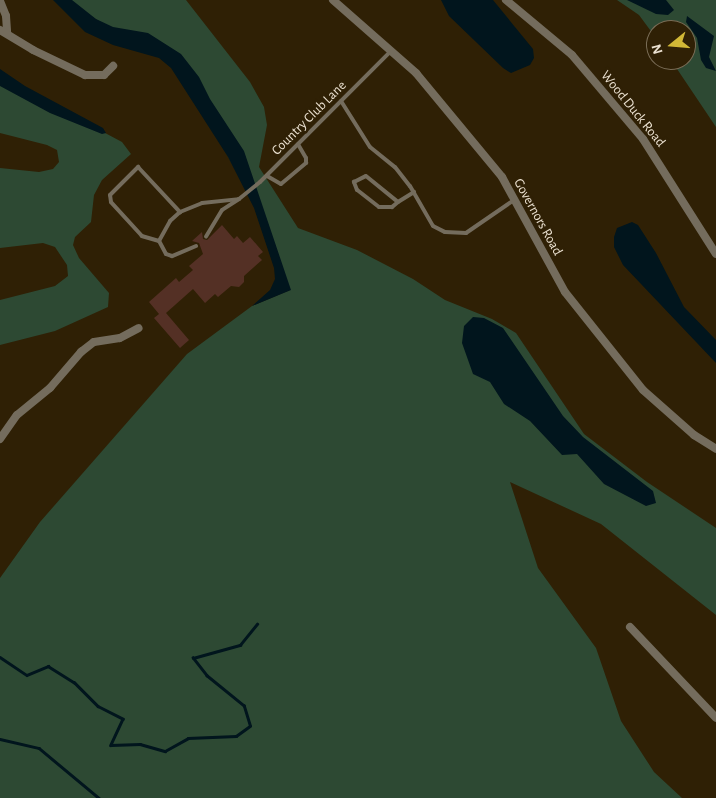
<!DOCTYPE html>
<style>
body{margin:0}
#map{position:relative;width:716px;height:798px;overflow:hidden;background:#2f2005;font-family:"Alegreya Sans",sans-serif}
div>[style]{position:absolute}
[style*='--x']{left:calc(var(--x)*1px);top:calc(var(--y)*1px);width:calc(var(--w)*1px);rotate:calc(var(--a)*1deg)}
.green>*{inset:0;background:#2d4933}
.water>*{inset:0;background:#01151d}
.stream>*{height:2.5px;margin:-1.25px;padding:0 1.25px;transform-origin:1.25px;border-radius:1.25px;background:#01151d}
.building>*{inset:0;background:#543025}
.service>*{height:4px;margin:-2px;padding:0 2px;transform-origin:2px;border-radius:2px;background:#746c5d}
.minor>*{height:8px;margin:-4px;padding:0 4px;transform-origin:4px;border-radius:4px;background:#746c5d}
span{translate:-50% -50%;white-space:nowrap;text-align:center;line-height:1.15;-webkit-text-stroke:5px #2f2005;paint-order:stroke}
.street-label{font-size:14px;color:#ebe1d1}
.north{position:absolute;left:646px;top:20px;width:50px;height:50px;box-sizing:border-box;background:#2f2005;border:1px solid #7a6d57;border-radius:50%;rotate:253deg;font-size:14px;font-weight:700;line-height:20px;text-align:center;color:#ebe1d1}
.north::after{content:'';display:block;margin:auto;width:18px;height:22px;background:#d1b736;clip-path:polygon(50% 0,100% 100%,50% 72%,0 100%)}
</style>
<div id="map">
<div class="green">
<div style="clip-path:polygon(66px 0,186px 0,250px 82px,264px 107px,267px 125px,259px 167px,298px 228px,357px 250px,413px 279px,445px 300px,492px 319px,516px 333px,584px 434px,647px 482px,716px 528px,716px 615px,601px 524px,510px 482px,538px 568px,596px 648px,621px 721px,654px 772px,682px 798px,0 798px,0 578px,40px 522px,187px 354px,252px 306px,290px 290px,263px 220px,177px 64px,127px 39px)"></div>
<div style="clip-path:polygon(617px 0,716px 0,716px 127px,671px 60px,686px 60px,686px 30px,656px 30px,656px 38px,639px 15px)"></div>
<div style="clip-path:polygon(0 77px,122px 142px,131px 154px,102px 180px,94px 195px,91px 222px,75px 237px,73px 245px,79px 258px,109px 293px,108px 307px,55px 331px,0 345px,0 300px,55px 286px,68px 276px,67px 265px,55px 247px,43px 243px,0 248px,0 168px,39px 172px,53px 169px,59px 162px,57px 150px,47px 145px,0 133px)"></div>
</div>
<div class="water">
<div style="clip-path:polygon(53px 0,72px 0,96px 19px,113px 27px,148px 33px,181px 54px,199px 77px,210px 99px,244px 151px,291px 290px,252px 306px,270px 290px,275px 279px,274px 268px,254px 208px,228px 157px,171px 68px,159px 58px,113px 45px,85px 32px)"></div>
<div style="clip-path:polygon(441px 0,493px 0,533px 49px,534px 58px,530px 65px,511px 73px,503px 68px,449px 16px)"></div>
<div style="clip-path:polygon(627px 0,666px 0,674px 10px,668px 15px,656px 14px)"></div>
<div style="clip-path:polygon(687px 16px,714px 36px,709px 57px,716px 71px,706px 68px,701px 60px,697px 38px,686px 22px)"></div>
<div style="clip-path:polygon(0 69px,25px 86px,103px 128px,106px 133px,102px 134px,50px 113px,0 86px)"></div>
<div style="clip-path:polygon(632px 222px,638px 225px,656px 253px,684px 307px,716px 340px,716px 363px,623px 265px,614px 247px,614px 237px,617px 228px)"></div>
<div style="clip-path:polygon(473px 317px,484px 318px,503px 328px,563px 416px,583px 437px,653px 491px,656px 503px,646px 506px,604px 484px,577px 454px,562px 455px,530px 421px,504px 404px,490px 382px,473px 374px,462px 343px,464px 326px)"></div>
</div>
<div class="stream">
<div style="--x:0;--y:657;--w:32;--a:34"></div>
<div style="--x:27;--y:675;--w:23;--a:-23"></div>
<div style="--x:48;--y:666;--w:31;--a:32"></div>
<div style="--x:74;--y:682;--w:34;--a:45"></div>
<div style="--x:98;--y:706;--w:28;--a:27"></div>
<div style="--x:123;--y:719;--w:29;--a:115"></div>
<div style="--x:111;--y:745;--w:29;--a:-2"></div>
<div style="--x:140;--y:744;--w:26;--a:16"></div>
<div style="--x:165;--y:751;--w:26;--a:-29"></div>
<div style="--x:188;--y:738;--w:48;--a:-2.4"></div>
<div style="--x:236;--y:736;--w:17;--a:-36"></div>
<div style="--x:250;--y:726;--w:21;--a:-107"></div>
<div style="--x:244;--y:706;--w:48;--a:-141"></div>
<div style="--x:207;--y:676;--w:23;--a:-128"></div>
<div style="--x:193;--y:658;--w:49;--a:-15.5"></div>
<div style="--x:240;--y:645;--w:27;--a:-51"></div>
<div style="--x:0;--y:739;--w:40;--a:13"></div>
<div style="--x:39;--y:748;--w:78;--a:39.8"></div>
</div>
<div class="building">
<div style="clip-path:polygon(222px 225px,234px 239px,237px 236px,243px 243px,250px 237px,263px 252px,258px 256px,262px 260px,244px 276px,244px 282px,239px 287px,231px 286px,218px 297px,215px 294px,205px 303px,193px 289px,166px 313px,189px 340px,180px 348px,154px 318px,159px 314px,149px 302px,176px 278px,179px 282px,193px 270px,189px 266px,203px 254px,199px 243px,192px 241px,202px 232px,203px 239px,207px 240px)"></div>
</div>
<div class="service">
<div style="--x:341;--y:101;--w:54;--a:57.8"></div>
<div style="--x:370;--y:147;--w:32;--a:39"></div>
<div style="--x:395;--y:167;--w:24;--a:52"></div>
<div style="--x:410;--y:186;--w:46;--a:60.1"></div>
<div style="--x:433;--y:226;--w:13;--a:27"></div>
<div style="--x:445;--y:232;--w:21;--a:3"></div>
<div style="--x:466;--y:233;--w:58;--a:-34.5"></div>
<div style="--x:267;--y:176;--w:16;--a:30"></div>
<div style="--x:281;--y:184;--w:33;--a:-40"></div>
<div style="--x:306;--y:163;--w:5;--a:-90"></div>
<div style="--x:306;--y:158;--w:16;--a:-120"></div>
<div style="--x:239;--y:199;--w:27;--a:-39"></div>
<div style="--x:260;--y:182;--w:185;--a:-45"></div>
<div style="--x:398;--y:202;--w:8;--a:140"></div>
<div style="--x:392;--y:207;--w:13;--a:180"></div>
<div style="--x:379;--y:207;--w:28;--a:-142"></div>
<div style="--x:357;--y:190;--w:9;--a:-111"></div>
<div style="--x:354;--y:182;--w:13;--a:-27"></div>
<div style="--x:366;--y:176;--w:41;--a:39.1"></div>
<div style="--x:398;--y:202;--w:19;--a:-32"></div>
<div style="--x:159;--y:241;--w:18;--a:-164"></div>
<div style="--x:142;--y:236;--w:46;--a:-132.4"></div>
<div style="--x:111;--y:202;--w:7;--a:-98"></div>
<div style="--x:110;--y:195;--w:40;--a:-45"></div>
<div style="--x:138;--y:167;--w:62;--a:47"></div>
<div style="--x:196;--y:246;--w:26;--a:157"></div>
<div style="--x:172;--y:256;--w:6;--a:-162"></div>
<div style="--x:166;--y:254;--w:15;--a:-118"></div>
<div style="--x:159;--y:241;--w:23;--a:-61"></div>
<div style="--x:170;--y:221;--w:13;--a:-42"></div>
<div style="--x:180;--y:212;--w:24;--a:-22"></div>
<div style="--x:202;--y:203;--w:37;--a:-6"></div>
<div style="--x:239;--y:199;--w:20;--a:147"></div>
<div style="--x:222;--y:210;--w:31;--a:121"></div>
</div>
<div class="minor">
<div style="--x:333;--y:0;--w:111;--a:41.3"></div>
<div style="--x:416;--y:73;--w:135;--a:50.4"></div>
<div style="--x:502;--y:177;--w:131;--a:61.3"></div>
<div style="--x:565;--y:292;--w:125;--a:51.5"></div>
<div style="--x:643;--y:390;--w:68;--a:41.4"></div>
<div style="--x:694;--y:435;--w:26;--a:32"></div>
<div style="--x:506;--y:0;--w:86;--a:39.8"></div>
<div style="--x:572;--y:55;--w:110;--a:49.8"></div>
<div style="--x:643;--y:139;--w:136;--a:57.6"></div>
<div style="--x:0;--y:1;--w:16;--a:68"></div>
<div style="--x:6;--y:16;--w:16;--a:86"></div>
<div style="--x:0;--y:30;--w:39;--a:31"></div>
<div style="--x:33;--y:50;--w:58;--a:25.7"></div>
<div style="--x:85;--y:75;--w:19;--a:0"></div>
<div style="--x:104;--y:75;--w:13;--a:-45"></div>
<div style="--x:0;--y:439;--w:29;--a:-55"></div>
<div style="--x:17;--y:415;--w:43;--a:-39.3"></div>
<div style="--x:50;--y:388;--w:48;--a:-49.3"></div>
<div style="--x:81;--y:352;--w:16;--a:-38"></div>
<div style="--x:94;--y:342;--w:26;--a:-9"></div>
<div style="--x:120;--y:338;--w:21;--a:-28"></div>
<div style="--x:630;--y:627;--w:125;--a:46.6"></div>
</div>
<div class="street-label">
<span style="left:633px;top:109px;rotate:51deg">Wood Duck Road</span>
<span style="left:309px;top:118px;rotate:-45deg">Country Club Lane</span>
<span style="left:538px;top:217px;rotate:61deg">Governors Road</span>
</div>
<div class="north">N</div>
</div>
